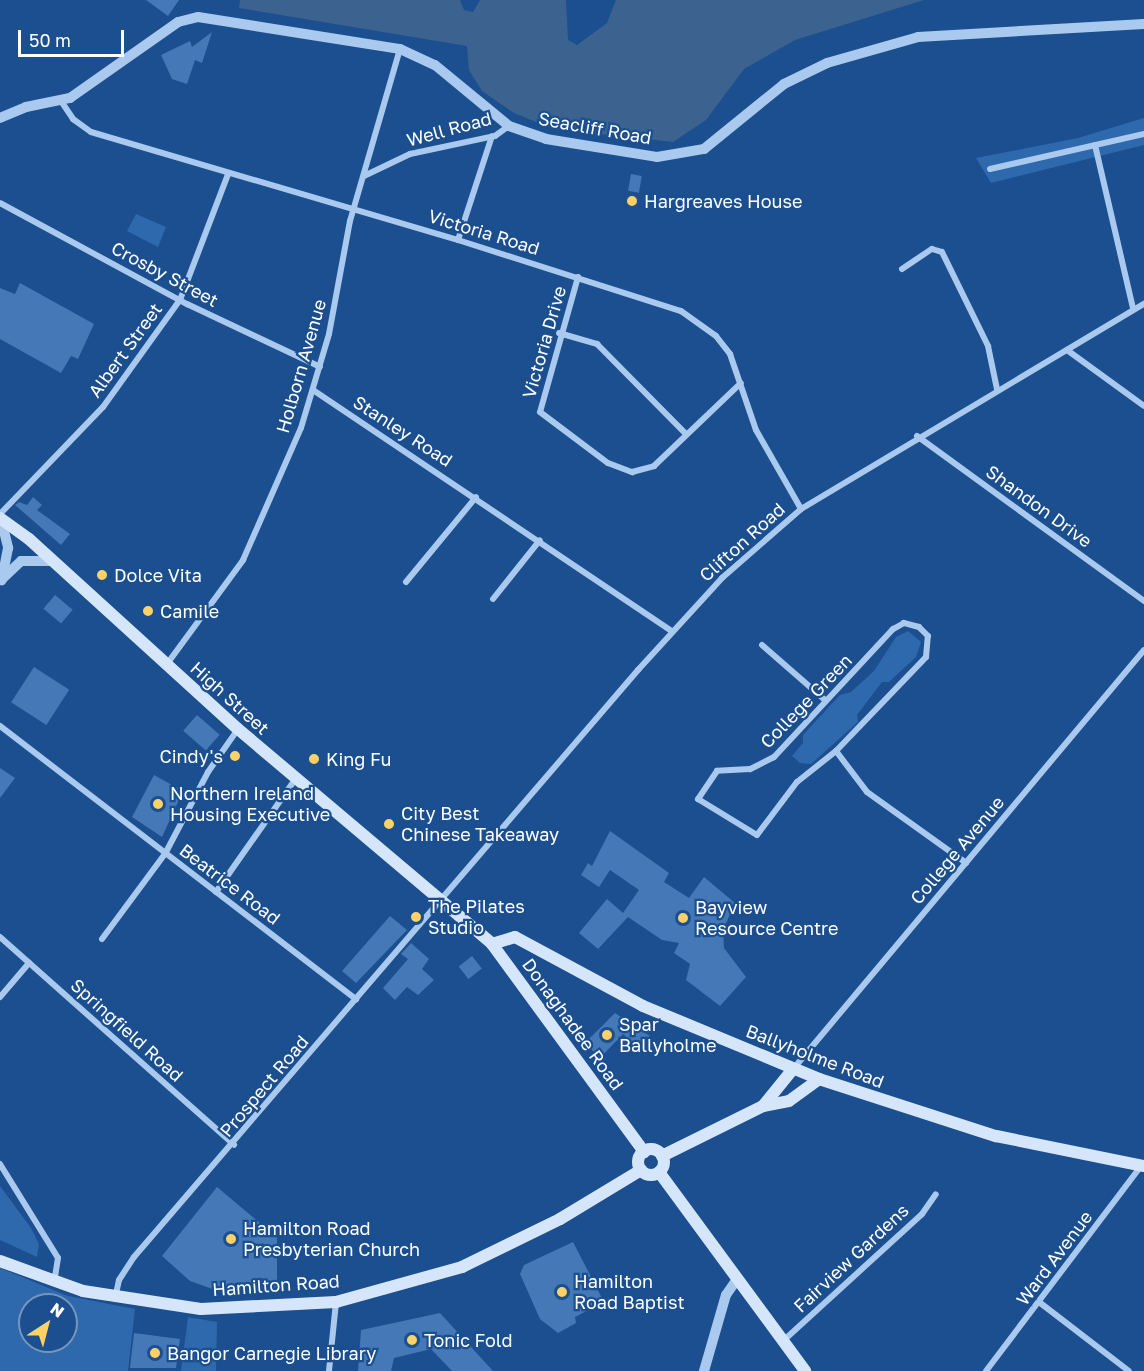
<!DOCTYPE html>
<style>
body{margin:0}
#map{position:relative;width:1144px;height:1371px;overflow:hidden;background:#1b4f8f;font-family:"Golos Text",sans-serif}
div>[style]{position:absolute}
[style*='--x']{left:calc(var(--x)*1px);top:calc(var(--y)*1px);width:calc(var(--w)*1px);rotate:calc(var(--a)*1deg)}
.green>*{inset:0;background:#2e69ad}
.water>*{inset:0;background:#3c6290}
.building>*{inset:0;background:#4478b7;transform-origin:0 0}
.minor>*{height:6px;margin:-3px;padding:0 3px;transform-origin:3px;border-radius:3px;background:#a9c9ee}
.tertiary>*{height:10px;margin:-5px;padding:0 5px;transform-origin:5px;border-radius:5px;background:#a9c9ee}
.secondary>*{height:12px;margin:-6px;padding:0 6px;transform-origin:6px;border-radius:6px;background:#d6e6fa}
.secondary>.ring{margin:-6px;padding:0;box-sizing:content-box;background:none;border:12px solid #d6e6fa;border-radius:50%}
.dots>*{width:16px;height:16px;translate:-50% -50%;box-sizing:border-box;border:3px solid #1b4f8f;border-radius:50%}
span{translate:-50% -50%;white-space:nowrap;text-align:center;line-height:1.15;-webkit-text-stroke:4.5px #1b4f8f;paint-order:stroke}
.street-label{font-size:18px;color:#fff}
.poi-label{font-size:18px;color:#fff}
.left{translate:0 -50%;text-align:left}
.right{translate:-100% -50%;text-align:right}
.north{position:absolute;left:18px;top:1293px;width:60px;height:60px;box-sizing:border-box;background:#1b4f8f;border:2px solid #7695bc;border-radius:50%;rotate:36deg;font-size:16px;font-weight:700;line-height:24px;text-align:center;color:#fff}
.north::after{content:'';display:block;margin:auto;width:21px;height:27px;background:#ffd166;clip-path:polygon(50% 0,100% 100%,50% 72%,0 100%)}
.scale{position:absolute;left:18px;top:30px;width:106px;height:27px;box-sizing:border-box;border:3px solid #fff;border-top:0;padding-left:8px;font-size:18px;line-height:21px;white-space:nowrap;color:#fff;-webkit-text-stroke:4px #1b4f8f;paint-order:stroke}
</style>
<div id="map">
<div class="green">
<div style="clip-path:polygon(1144px 118px,1144px 145px,991px 183px,976px 158px,1078px 138px)"></div>
<div style="clip-path:polygon(136px 214px,166px 227px,158px 247px,127px 231px)"></div>
<div style="clip-path:polygon(908px 631px,921px 642px,916px 657px,889px 682px,882px 682px,857px 715px,858px 722px,811px 764px,800px 763px,792px 756px,803px 743px,803px 735px,840px 695px,851px 692px,874px 671px,896px 637px)"></div>
<div style="clip-path:polygon(0 1186px,31px 1228px,39px 1244px,37px 1257px,0 1240px)"></div>
<div style="clip-path:polygon(evenodd,0 1268px,68px 1296px,135px 1309px,128px 1371px,0 1371px,0 1268px,30px 1305px,66px 1305px,66px 1341px,30px 1341px,30px 1305px)"></div>
<div style="clip-path:polygon(188px 1317px,217px 1322px,216px 1371px,181px 1371px)"></div>
</div>
<div class="water">
<div style="clip-path:polygon(240px 0,460px 0,464px 10px,473px 12px,480px 0,566px 0,568px 40px,577px 45px,607px 23px,616px 0,924px 0,795px 40px,744px 69px,706px 120px,673px 142px,553px 129px,514px 113px,482px 91px,469px 70px,467px 46px,239px 8px)"></div>
</div>
<div class="building">
<div style="clip-path:polygon(146px 0,179px 0,168px 16px)"></div>
<div style="clip-path:polygon(212px 32px,202px 63px,195px 60px,187px 84px,172px 79px,161px 55px,190px 41px,192px 47px)"></div>
<div style="left:631px;top:174px;width:11px;height:17px;rotate:10deg"></div>
<div style="clip-path:polygon(20px 283px,94px 324px,78px 359px,71px 356px,61px 373px,0 339px,0 288px,15px 294px)"></div>
<div style="clip-path:polygon(33px 497px,42px 505px,37px 510px,70px 534px,61px 545px,15px 505px,19px 502px,27px 505px)"></div>
<div style="left:55px;top:595px;width:23px;height:18px;rotate:40deg"></div>
<div style="left:34px;top:667px;width:42px;height:42px;rotate:33deg"></div>
<div style="left:197px;top:715px;width:30px;height:21px;rotate:41deg"></div>
<div style="clip-path:polygon(0 768px,15px 778px,0 798px)"></div>
<div style="clip-path:polygon(154px 775px,183px 791px,162px 837px,132px 817px)"></div>
<div style="clip-path:polygon(610px 831px,669px 873px,664px 882px,689px 898px,704px 877px,735px 903px,723px 930px,724px 948px,746px 977px,720px 1006px,686px 980px,690px 964px,674px 953px,679px 943px,662px 940px,628px 917px,598px 949px,579px 933px,607px 899px,623px 913px,639px 890px,610px 870px,599px 887px,581px 875px,588px 863px,592px 866px)"></div>
<div style="clip-path:polygon(390px 916px,407px 930px,356px 983px,342px 971px)"></div>
<div style="clip-path:polygon(411px 943px,429px 959px,422px 969px,434px 980px,418px 995px,407px 987px,395px 1000px,383px 988px,408px 959px,401px 954px)"></div>
<div style="left:472px;top:956px;width:16px;height:17px;rotate:52deg"></div>
<div style="clip-path:polygon(615px 1013px,650px 1036px,638px 1048px,623px 1034px,600px 1058px,585px 1043px)"></div>
<div style="clip-path:polygon(217px 1187px,260px 1223px,264px 1232px,277px 1237px,277px 1287px,218px 1291px,190px 1281px,162px 1256px)"></div>
<div style="clip-path:polygon(573px 1242px,604px 1302px,575px 1317px,576px 1323px,558px 1333px,540px 1319px,520px 1274px,524px 1265px)"></div>
<div style="clip-path:polygon(440px 1313px,493px 1371px,452px 1371px,431px 1349px,394px 1358px,391px 1371px,358px 1371px,361px 1330px)"></div>
<div style="clip-path:polygon(134px 1333px,180px 1339px,176px 1368px,130px 1368px)"></div>
</div>
<div class="minor">
<div style="--x:61;--y:101;--w:22;--a:56"></div>
<div style="--x:73;--y:119;--w:22;--a:36"></div>
<div style="--x:91;--y:132;--w:383;--a:16.4"></div>
<div style="--x:458;--y:240;--w:234;--a:17.7"></div>
<div style="--x:681;--y:311;--w:43;--a:35.5"></div>
<div style="--x:716;--y:336;--w:23;--a:52"></div>
<div style="--x:730;--y:354;--w:80;--a:71.1"></div>
<div style="--x:756;--y:430;--w:91;--a:60.3"></div>
<div style="--x:1095;--y:145;--w:167;--a:76.9"></div>
<div style="--x:990;--y:169;--w:158;--a:-12.8"></div>
<div style="--x:364;--y:176;--w:51;--a:-25.6"></div>
<div style="--x:410;--y:154;--w:87;--a:-12"></div>
<div style="--x:495;--y:136;--w:17;--a:-36"></div>
<div style="--x:0;--y:203;--w:213;--a:28.4"></div>
<div style="--x:187;--y:304;--w:147;--a:25.3"></div>
<div style="--x:458;--y:240;--w:109;--a:-71.9"></div>
<div style="--x:902;--y:269;--w:36;--a:-34"></div>
<div style="--x:932;--y:249;--w:10;--a:17"></div>
<div style="--x:942;--y:252;--w:105;--a:63.9"></div>
<div style="--x:988;--y:346;--w:44;--a:78.2"></div>
<div style="--x:578;--y:277;--w:140;--a:105.7"></div>
<div style="--x:540;--y:412;--w:85;--a:36.9"></div>
<div style="--x:608;--y:463;--w:26;--a:21"></div>
<div style="--x:632;--y:472;--w:23;--a:-15"></div>
<div style="--x:654;--y:466;--w:120;--a:-43.7"></div>
<div style="--x:559;--y:333;--w:40;--a:16"></div>
<div style="--x:597;--y:344;--w:127;--a:45.3"></div>
<div style="--x:1067;--y:350;--w:95;--a:36"></div>
<div style="--x:313;--y:390;--w:432;--a:33.9"></div>
<div style="--x:917;--y:436;--w:281;--a:36"></div>
<div style="--x:0;--y:514;--w:149;--a:-46.1"></div>
<div style="--x:103;--y:407;--w:132;--a:-54.3"></div>
<div style="--x:180;--y:300;--w:135;--a:-69.1"></div>
<div style="--x:406;--y:582;--w:110;--a:-50.5"></div>
<div style="--x:493;--y:599;--w:75;--a:-51.5"></div>
<div style="--x:762;--y:645;--w:84;--a:41.1"></div>
<div style="--x:167;--y:664;--w:129;--a:-53.8"></div>
<div style="--x:243;--y:560;--w:144;--a:-66.3"></div>
<div style="--x:301;--y:428;--w:98;--a:-73.4"></div>
<div style="--x:329;--y:334;--w:115;--a:-79.5"></div>
<div style="--x:350;--y:221;--w:179;--a:-73.8"></div>
<div style="--x:0;--y:726;--w:449;--a:37.5"></div>
<div style="--x:836;--y:751;--w:130;--a:-46.2"></div>
<div style="--x:926;--y:657;--w:21;--a:-85"></div>
<div style="--x:928;--y:636;--w:13;--a:-135"></div>
<div style="--x:919;--y:627;--w:16;--a:-165"></div>
<div style="--x:904;--y:623;--w:13;--a:151"></div>
<div style="--x:893;--y:629;--w:175;--a:132.9"></div>
<div style="--x:774;--y:757;--w:27;--a:153"></div>
<div style="--x:750;--y:769;--w:33;--a:177"></div>
<div style="--x:717;--y:771;--w:34;--a:124"></div>
<div style="--x:698;--y:799;--w:69;--a:31.4"></div>
<div style="--x:757;--y:835;--w:66;--a:-53"></div>
<div style="--x:797;--y:782;--w:50;--a:-38.5"></div>
<div style="--x:836;--y:751;--w:51;--a:52.9"></div>
<div style="--x:867;--y:792;--w:122;--a:35.6"></div>
<div style="--x:216;--y:892;--w:139;--a:-54.9"></div>
<div style="--x:0;--y:937;--w:313;--a:41.6"></div>
<div style="--x:102;--y:939;--w:106;--a:-53.5"></div>
<div style="--x:165;--y:854;--w:93;--a:-62.3"></div>
<div style="--x:208;--y:772;--w:52;--a:-55.1"></div>
<div style="--x:0;--y:997;--w:45;--a:-49.5"></div>
<div style="--x:794;--y:1068;--w:545;--a:-50.06"></div>
<div style="--x:0;--y:1164;--w:110;--a:58.3"></div>
<div style="--x:58;--y:1258;--w:24;--a:99"></div>
<div style="--x:116;--y:1294;--w:14;--a:-78"></div>
<div style="--x:119;--y:1280;--w:27;--a:-57"></div>
<div style="--x:134;--y:1257;--w:774;--a:-49.35"></div>
<div style="--x:638;--y:670;--w:125;--a:-47.6"></div>
<div style="--x:722;--y:578;--w:105;--a:-41.1"></div>
<div style="--x:801;--y:509;--w:400;--a:-30.9"></div>
<div style="--x:1039;--y:1302;--w:113;--a:37.5"></div>
<div style="--x:783;--y:1341;--w:188;--a:-42.4"></div>
<div style="--x:922;--y:1214;--w:24;--a:-55"></div>
<div style="--x:329;--y:1371;--w:69;--a:-84.2"></div>
<div style="--x:986;--y:1371;--w:257;--a:-52.9"></div>
</div>
<div class="tertiary">
<div style="--x:0;--y:118;--w:28;--a:-23"></div>
<div style="--x:26;--y:107;--w:45;--a:-11.6"></div>
<div style="--x:70;--y:98;--w:132;--a:-35.1"></div>
<div style="--x:178;--y:22;--w:21;--a:-14"></div>
<div style="--x:198;--y:17;--w:205;--a:9"></div>
<div style="--x:400;--y:49;--w:38;--a:25"></div>
<div style="--x:435;--y:65;--w:96;--a:39.5"></div>
<div style="--x:509;--y:126;--w:39;--a:19"></div>
<div style="--x:546;--y:139;--w:112;--a:9.2"></div>
<div style="--x:657;--y:157;--w:48;--a:-9.7"></div>
<div style="--x:704;--y:149;--w:103;--a:-39.1"></div>
<div style="--x:784;--y:84;--w:48;--a:-26"></div>
<div style="--x:827;--y:63;--w:95;--a:-15.9"></div>
<div style="--x:918;--y:37;--w:226;--a:-3.3"></div>
<div style="--x:1;--y:519;--w:30;--a:76"></div>
<div style="--x:8;--y:548;--w:33;--a:101"></div>
<div style="--x:3;--y:578;--w:25;--a:-43"></div>
<div style="--x:21;--y:561;--w:30;--a:0"></div>
<div style="--x:704;--y:1371;--w:79;--a:-73.9"></div>
<div style="--x:726;--y:1295;--w:19;--a:-55"></div>
</div>
<div class="secondary">
<div style="--x:0;--y:518;--w:36;--a:36"></div>
<div style="--x:29;--y:539;--w:282;--a:42.3"></div>
<div style="--x:238;--y:729;--w:333;--a:40.2"></div>
<div style="--x:492;--y:944;--w:258;--a:53.8"></div>
<div style="--x:492;--y:944;--w:24;--a:-17"></div>
<div style="--x:515;--y:937;--w:145;--a:28.3"></div>
<div style="--x:643;--y:1006;--w:191;--a:22.5"></div>
<div style="--x:819;--y:1079;--w:186;--a:17.9"></div>
<div style="--x:996;--y:1136;--w:151;--a:11.5"></div>
<div style="--x:763;--y:1106;--w:48;--a:-51"></div>
<div class="ring" style="left:638px;top:1149px;width:14px;height:14px"></div>
<div style="--x:662;--y:1156;--w:113;--a:-26.3"></div>
<div style="--x:763;--y:1106;--w:26;--a:-11"></div>
<div style="--x:789;--y:1101;--w:37;--a:-36"></div>
<div style="--x:659;--y:1172;--w:247;--a:53.7"></div>
<div style="--x:0;--y:1261;--w:88;--a:19.9"></div>
<div style="--x:83;--y:1291;--w:119;--a:8.7"></div>
<div style="--x:201;--y:1309;--w:135;--a:-3"></div>
<div style="--x:336;--y:1302;--w:131;--a:-15.5"></div>
<div style="--x:462;--y:1267;--w:109;--a:-26.1"></div>
<div style="--x:560;--y:1219;--w:95;--a:-31.2"></div>
</div>
<div class="dots">
<div style="left:632px;top:201px;background:#ffd166"></div>
<div style="left:102px;top:575px;background:#ffd166"></div>
<div style="left:148px;top:611px;background:#ffd166"></div>
<div style="left:235px;top:756px;background:#ffd166"></div>
<div style="left:314px;top:759px;background:#ffd166"></div>
<div style="left:158px;top:804px;background:#ffd166"></div>
<div style="left:389px;top:824px;background:#ffd166"></div>
<div style="left:416px;top:917px;background:#ffd166"></div>
<div style="left:683px;top:918px;background:#ffd166"></div>
<div style="left:607px;top:1035px;background:#ffd166"></div>
<div style="left:231px;top:1239px;background:#ffd166"></div>
<div style="left:562px;top:1292px;background:#ffd166"></div>
<div style="left:412px;top:1340px;background:#ffd166"></div>
<div style="left:155px;top:1353px;background:#ffd166"></div>
</div>
<div class="street-label">
<span style="left:595px;top:128px;rotate:10deg">Seacliff Road</span>
<span style="left:449px;top:129px;rotate:-15deg">Well Road</span>
<span style="left:484px;top:232px;rotate:17deg">Victoria Road</span>
<span style="left:165px;top:274px;rotate:28deg">Crosby Street</span>
<span style="left:544px;top:342px;rotate:-74deg">Victoria Drive</span>
<span style="left:125px;top:350px;rotate:-54deg">Albert Street</span>
<span style="left:301px;top:366px;rotate:-74deg">Holborn Avenue</span>
<span style="left:403px;top:431px;rotate:33deg">Stanley Road</span>
<span style="left:1039px;top:506px;rotate:36deg">Shandon Drive</span>
<span style="left:742px;top:542px;rotate:-42deg">Clifton Road</span>
<span style="left:230px;top:698px;rotate:42deg">High Street</span>
<span style="left:806px;top:701px;rotate:-46deg">College Green</span>
<span style="left:957px;top:850px;rotate:-50deg">College Avenue</span>
<span style="left:230px;top:884px;rotate:37deg">Beatrice Road</span>
<span style="left:573px;top:1024px;rotate:54deg">Donaghadee Road</span>
<span style="left:127px;top:1030px;rotate:42deg">Springfield Road</span>
<span style="left:815px;top:1056px;rotate:21deg">Ballyholme Road</span>
<span style="left:264px;top:1086px;rotate:-50deg">Prospect Road</span>
<span style="left:851px;top:1258px;rotate:-43deg">Fairview Gardens</span>
<span style="left:1054px;top:1258px;rotate:-53deg">Ward Avenue</span>
<span style="left:276px;top:1285px;rotate:-4deg">Hamilton Road</span>
</div>
<div class="poi-label">
<span class="left" style="left:644px;top:201px">Hargreaves House</span>
<span class="left" style="left:114px;top:575px">Dolce Vita</span>
<span class="left" style="left:160px;top:611px">Camile</span>
<span class="right" style="left:223px;top:756px">Cindy's</span>
<span class="left" style="left:326px;top:759px">King Fu</span>
<span class="left" style="left:170px;top:804px">Northern Ireland<br>Housing Executive</span>
<span class="left" style="left:401px;top:824px">City Best<br>Chinese Takeaway</span>
<span class="left" style="left:428px;top:917px">The Pilates<br>Studio</span>
<span class="left" style="left:695px;top:918px">Bayview<br>Resource Centre</span>
<span class="left" style="left:619px;top:1035px">Spar<br>Ballyholme</span>
<span class="left" style="left:243px;top:1239px">Hamilton Road<br>Presbyterian Church</span>
<span class="left" style="left:574px;top:1292px">Hamilton<br>Road Baptist</span>
<span class="left" style="left:424px;top:1340px">Tonic Fold</span>
<span class="left" style="left:167px;top:1353px">Bangor Carnegie Library</span>
</div>
<div class="north">N</div>
<div class="scale">50 m</div>
</div>
